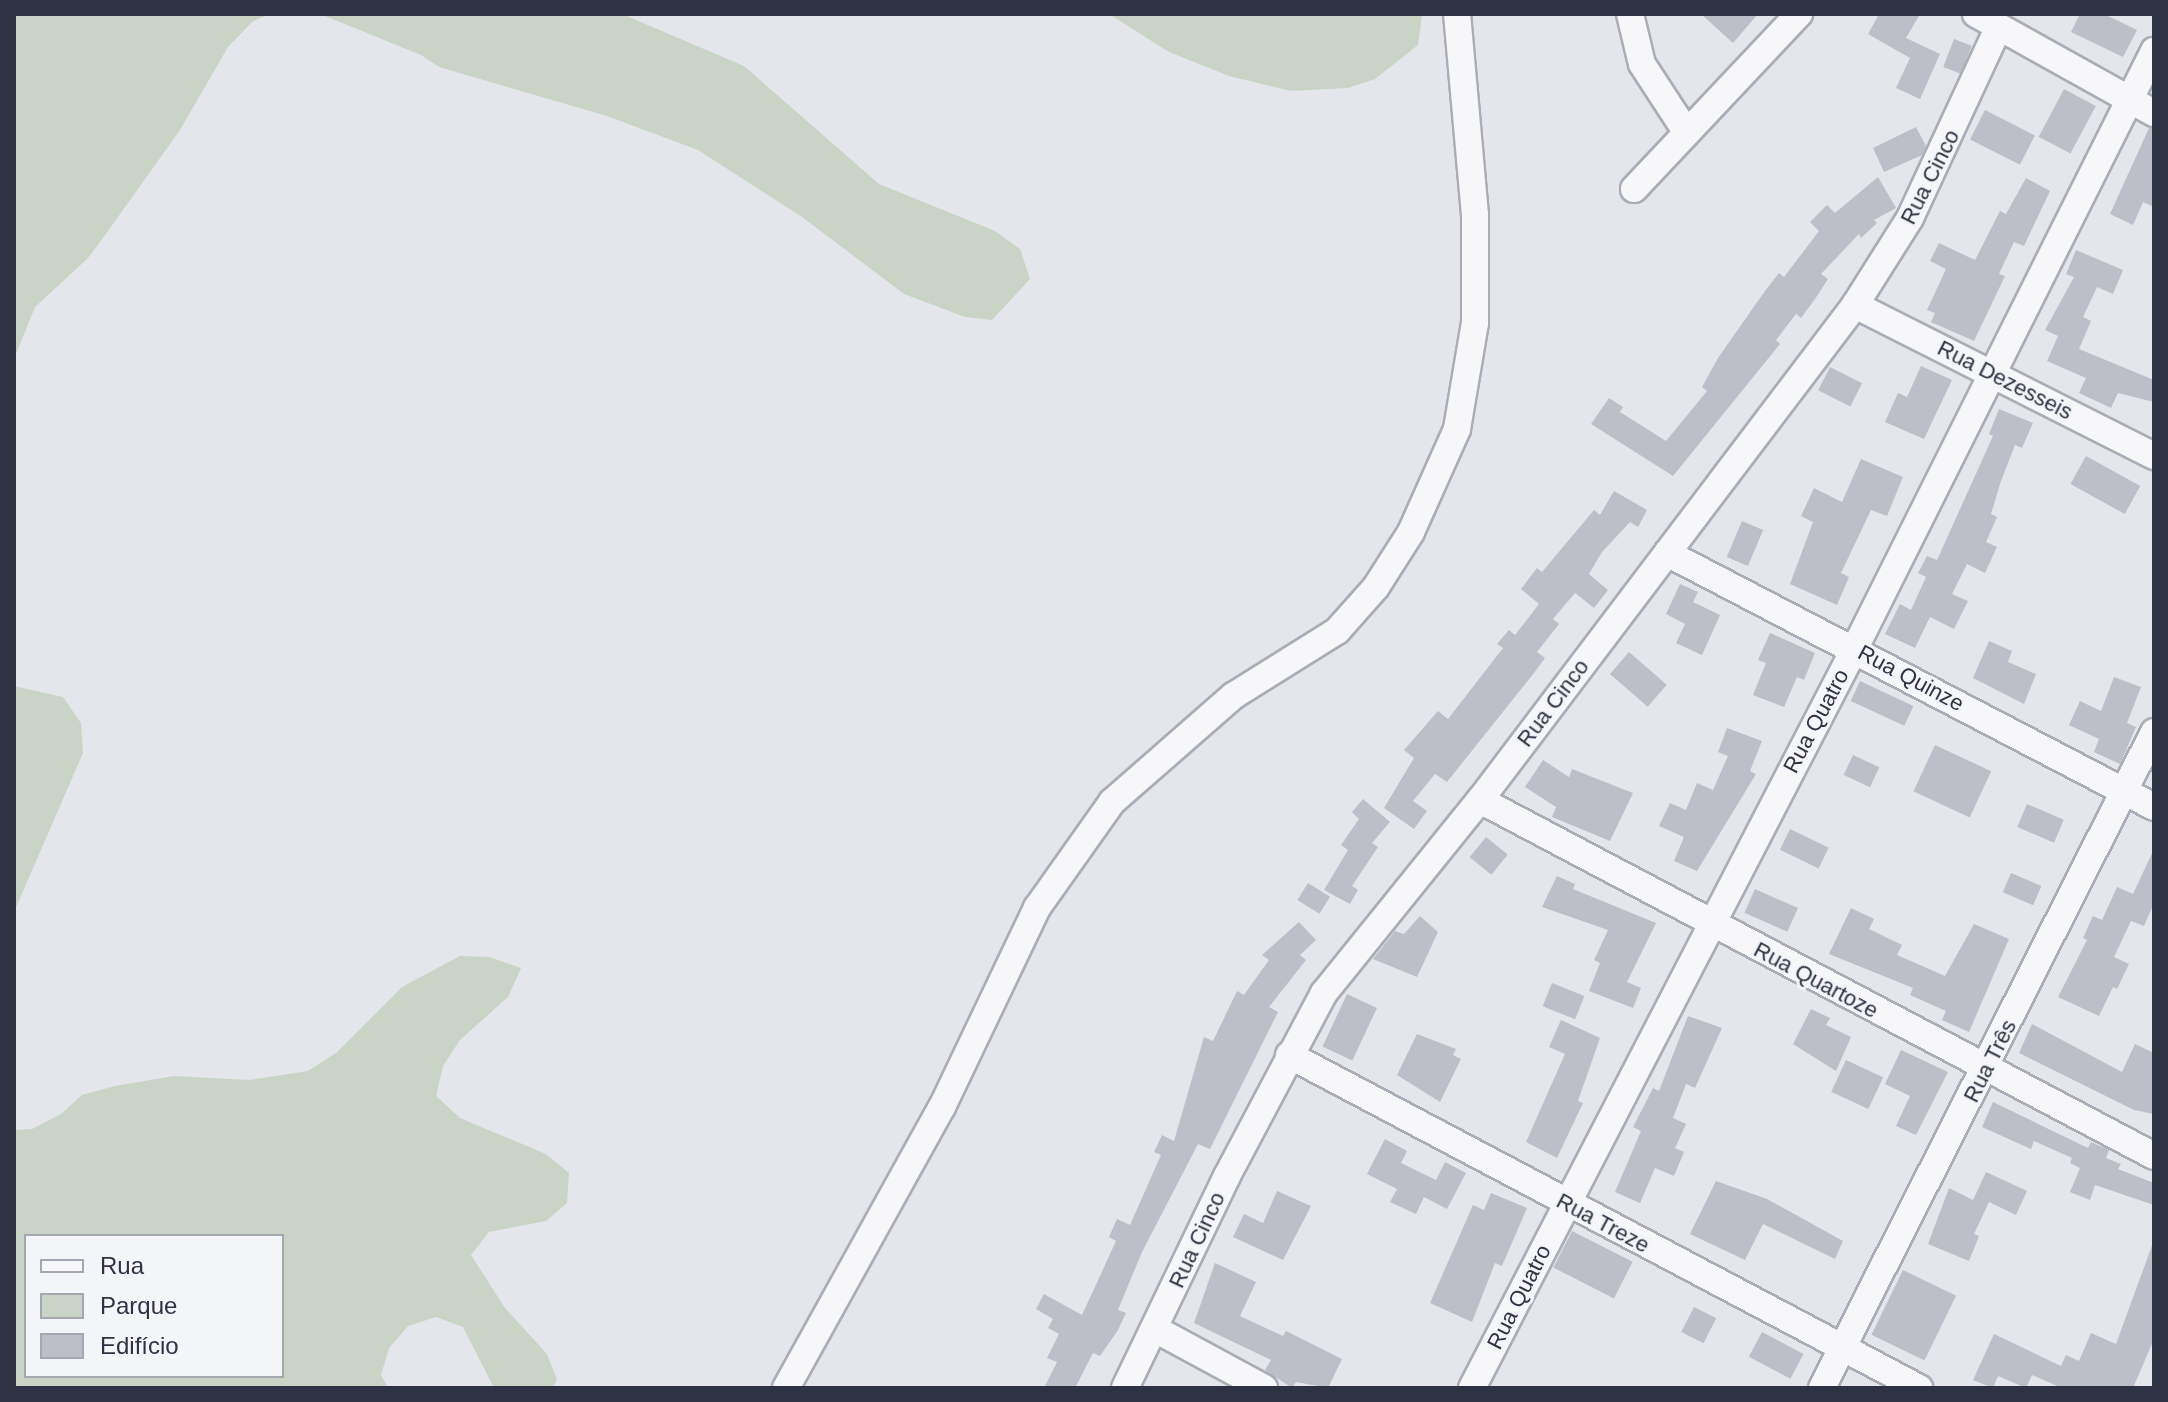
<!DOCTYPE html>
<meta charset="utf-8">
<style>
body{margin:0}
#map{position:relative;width:2168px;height:1402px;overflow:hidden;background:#e4e6eb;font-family:Helvetica,sans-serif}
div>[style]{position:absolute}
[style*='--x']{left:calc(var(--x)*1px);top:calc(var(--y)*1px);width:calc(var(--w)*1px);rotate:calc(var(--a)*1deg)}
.green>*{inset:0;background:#c9d4c6}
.building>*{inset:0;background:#bcbfc7;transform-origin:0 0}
.roads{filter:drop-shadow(2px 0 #a9adb5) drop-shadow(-2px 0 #a9adb5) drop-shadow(0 2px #a9adb5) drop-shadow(0 -2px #a9adb5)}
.minor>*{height:26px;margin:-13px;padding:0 13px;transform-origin:13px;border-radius:13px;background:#f7f7f9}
span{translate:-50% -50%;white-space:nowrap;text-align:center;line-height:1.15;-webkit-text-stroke:6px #f4f5f8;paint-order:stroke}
.street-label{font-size:22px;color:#2d3342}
.frame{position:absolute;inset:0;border:16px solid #2d3342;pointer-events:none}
.legend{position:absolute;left:24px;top:1234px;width:260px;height:144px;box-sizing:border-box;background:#f4f5f8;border:2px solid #a4a7af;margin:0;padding:10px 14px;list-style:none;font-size:24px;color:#2d3342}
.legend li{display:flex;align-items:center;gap:16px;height:40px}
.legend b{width:40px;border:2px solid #a4a7af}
</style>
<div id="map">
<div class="green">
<div style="clip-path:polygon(14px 14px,269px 14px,252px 22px,228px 47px,180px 130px,108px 231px,88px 258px,35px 307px,14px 359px)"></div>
<div style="clip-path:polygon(320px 14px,622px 14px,744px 66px,879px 184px,995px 231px,1020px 249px,1030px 279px,992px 320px,965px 317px,904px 294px,802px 217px,698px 150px,607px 116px,439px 67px,421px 55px)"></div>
<div style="clip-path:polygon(1109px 14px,1418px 14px,1422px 16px,1418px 45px,1375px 79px,1348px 88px,1291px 91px,1229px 76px,1169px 52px)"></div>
<div style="clip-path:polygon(14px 686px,63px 697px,81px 723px,83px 753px,14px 912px)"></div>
<div style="clip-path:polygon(evenodd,460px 956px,489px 957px,521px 968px,508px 997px,460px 1040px,443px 1066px,436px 1096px,460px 1118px,546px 1154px,569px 1173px,567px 1203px,546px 1221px,489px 1232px,471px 1255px,505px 1308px,547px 1354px,557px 1380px,552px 1388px,494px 1388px,463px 1327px,436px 1317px,408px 1326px,389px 1348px,381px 1375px,388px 1388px,14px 1388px,14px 1130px,32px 1129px,61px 1114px,82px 1095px,115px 1086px,174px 1076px,249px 1080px,308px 1071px,336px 1053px,402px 987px,460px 956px,282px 1236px,282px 1376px,26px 1376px,26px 1236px,282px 1236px)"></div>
</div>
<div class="building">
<div style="clip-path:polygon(1701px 14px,1758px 14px,1733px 43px)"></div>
<div style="clip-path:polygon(1879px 14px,1920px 14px,1906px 38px,1940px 54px,1920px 99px,1896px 88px,1910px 58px,1868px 34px)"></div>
<div style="clip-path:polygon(2080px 14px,2104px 14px,2137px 30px,2123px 57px,2071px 32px)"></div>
<div style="left:1954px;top:39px;width:19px;height:30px;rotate:21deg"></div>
<div style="left:2064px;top:89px;width:36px;height:54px;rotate:28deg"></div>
<div style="left:1985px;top:110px;width:56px;height:33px;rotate:27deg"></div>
<div style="clip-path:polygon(1916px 127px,1926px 146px,1922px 155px,1884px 172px,1873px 148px)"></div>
<div style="clip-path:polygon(2149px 128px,2154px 129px,2154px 207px,2143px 202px,2133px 225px,2110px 214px)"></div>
<div style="clip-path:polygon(1878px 177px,1896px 208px,1874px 220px,1877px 223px,1861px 238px,1859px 234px,1821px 274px,1828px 279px,1815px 299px,1801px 318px,1796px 314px,1776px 340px,1780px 344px,1673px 476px,1591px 424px,1609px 398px,1623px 407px,1620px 412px,1666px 441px,1707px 391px,1702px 387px,1718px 358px,1765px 291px,1779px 273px,1784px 277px,1819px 231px,1810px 222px,1827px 205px,1835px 213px)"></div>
<div style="clip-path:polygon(2026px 178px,2050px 191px,2024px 246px,2014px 242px,1999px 274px,2005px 276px,1974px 341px,1931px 322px,1935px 313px,1927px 310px,1946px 269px,1930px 261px,1939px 243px,1975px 260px,2000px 211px,2006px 214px)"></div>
<div style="clip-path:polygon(2076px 250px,2123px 270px,2113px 294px,2097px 287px,2083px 317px,2091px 321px,2079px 349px,2154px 380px,2154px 402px,2118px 393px,2111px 408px,2079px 393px,2086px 378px,2047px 361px,2058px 336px,2045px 330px,2074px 277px,2066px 274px)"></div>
<div style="clip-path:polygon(1921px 366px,1952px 380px,1924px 439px,1885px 422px,1898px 393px,1907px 397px)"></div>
<div style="left:1830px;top:367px;width:36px;height:26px;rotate:27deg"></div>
<div style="clip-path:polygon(1999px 409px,2033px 423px,2022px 448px,2015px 445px,2001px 481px,1991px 514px,1997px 517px,1986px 542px,1997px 547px,1985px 573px,1967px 564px,1952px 594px,1968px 601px,1954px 629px,1930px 617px,1915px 648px,1885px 634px,1900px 604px,1911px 610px,1926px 577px,1918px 573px,1927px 556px,1937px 560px,1993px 436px,1989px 434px)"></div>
<div style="left:2086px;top:456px;width:62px;height:32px;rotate:29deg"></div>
<div style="clip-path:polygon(1861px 459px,1903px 477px,1887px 516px,1871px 510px,1841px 573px,1849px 577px,1837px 605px,1790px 584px,1813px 522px,1801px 516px,1814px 488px,1842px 502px)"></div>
<div style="clip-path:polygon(1614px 491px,1647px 510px,1638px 527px,1630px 522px,1602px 552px,1589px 574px,1608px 590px,1594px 608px,1575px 593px,1553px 619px,1559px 624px,1537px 652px,1545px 658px,1534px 673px,1447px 782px,1435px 774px,1413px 801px,1427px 811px,1414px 829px,1384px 808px,1414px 758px,1404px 750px,1438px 711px,1448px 719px,1503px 648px,1497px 644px,1509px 630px,1515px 635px,1539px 604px,1521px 589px,1537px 568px,1542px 572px,1594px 510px,1600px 515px)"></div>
<div style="left:1742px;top:521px;width:23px;height:39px;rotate:23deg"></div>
<div style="clip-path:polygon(1680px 584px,1698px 592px,1693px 602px,1720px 615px,1702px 655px,1676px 643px,1685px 624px,1666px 614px)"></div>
<div style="clip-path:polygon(1770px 633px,1815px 653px,1804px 680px,1797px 677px,1784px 707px,1753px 695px,1766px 663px,1758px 660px)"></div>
<div style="clip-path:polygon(1989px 641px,2012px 651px,2008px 662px,2036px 674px,2024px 704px,1973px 678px)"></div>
<div style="left:1629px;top:652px;width:50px;height:29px;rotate:41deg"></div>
<div style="clip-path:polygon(2114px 677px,2141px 687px,2127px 723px,2136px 727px,2120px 764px,2094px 752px,2099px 739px,2069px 725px,2080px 701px,2101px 711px)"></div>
<div style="left:1860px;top:681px;width:59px;height:22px;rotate:25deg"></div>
<div style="clip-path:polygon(1727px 728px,1762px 741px,1750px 771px,1756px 774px,1697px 871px,1674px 861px,1684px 837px,1659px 826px,1670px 803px,1686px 810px,1697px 783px,1713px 790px,1728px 756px,1718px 752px)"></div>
<div style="left:1935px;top:745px;width:62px;height:51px;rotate:25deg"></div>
<div style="left:1853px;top:755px;width:29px;height:22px;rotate:25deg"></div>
<div style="clip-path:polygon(1543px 760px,1569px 777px,1572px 769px,1633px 793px,1610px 841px,1552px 817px,1556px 807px,1525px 787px)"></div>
<div style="clip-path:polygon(1363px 799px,1390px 822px,1372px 843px,1378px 847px,1352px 886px,1358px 890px,1350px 904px,1324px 890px,1348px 850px,1341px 845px,1359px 819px,1352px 812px)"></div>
<div style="left:2027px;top:804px;width:40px;height:25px;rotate:23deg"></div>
<div style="left:1790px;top:829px;width:43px;height:23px;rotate:26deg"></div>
<div style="left:1486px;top:837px;width:28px;height:26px;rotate:39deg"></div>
<div style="clip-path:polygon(2154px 849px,2154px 903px,2144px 926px,2131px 921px,2114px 957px,2129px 964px,2117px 989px,2113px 987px,2099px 1016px,2058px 997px,2087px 940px,2083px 938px,2093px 916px,2102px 920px,2117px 887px,2133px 894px)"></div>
<div style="left:2011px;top:873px;width:33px;height:21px;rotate:23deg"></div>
<div style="clip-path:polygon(1557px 876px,1575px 884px,1573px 889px,1656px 923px,1627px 982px,1641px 988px,1633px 1008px,1589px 991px,1600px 963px,1594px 960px,1608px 930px,1542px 907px)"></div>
<div style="left:1308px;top:883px;width:26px;height:20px;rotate:32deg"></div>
<div style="left:1755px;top:889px;width:47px;height:26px;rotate:24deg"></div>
<div style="clip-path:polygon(1851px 908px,1874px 919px,1869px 929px,1902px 945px,1897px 955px,1945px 976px,1974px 924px,2009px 939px,1969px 1032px,1942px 1020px,1946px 1011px,1910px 995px,1913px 988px,1829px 954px)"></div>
<div style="clip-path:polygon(1420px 916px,1438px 932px,1417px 977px,1373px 959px,1395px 931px,1404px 934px)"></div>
<div style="clip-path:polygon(1299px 922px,1316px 940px,1300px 955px,1306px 960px,1269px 1007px,1278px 1012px,1210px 1149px,1198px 1144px,1142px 1252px,1118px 1310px,1126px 1313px,1118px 1330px,1100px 1356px,1093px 1353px,1075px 1388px,1044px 1388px,1057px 1362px,1047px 1358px,1059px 1334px,1048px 1328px,1053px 1319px,1036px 1309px,1044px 1294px,1082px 1315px,1116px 1241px,1109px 1237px,1117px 1219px,1130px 1225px,1161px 1155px,1154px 1152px,1162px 1135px,1174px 1141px,1204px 1037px,1213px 1041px,1237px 991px,1244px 995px,1269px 960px,1262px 955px)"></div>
<div style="left:1552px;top:983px;width:35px;height:25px;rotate:22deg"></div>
<div style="left:1347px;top:994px;width:33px;height:58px;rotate:25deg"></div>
<div style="clip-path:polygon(1811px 1009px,1830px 1018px,1826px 1025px,1851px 1037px,1836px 1071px,1793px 1044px)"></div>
<div style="clip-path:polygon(1688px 1016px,1722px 1028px,1695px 1088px,1686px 1084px,1673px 1118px,1686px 1124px,1675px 1148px,1684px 1152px,1674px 1176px,1655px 1168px,1640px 1203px,1615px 1192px,1641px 1131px,1633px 1127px,1653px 1088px,1659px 1091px)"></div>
<div style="clip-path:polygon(1561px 1020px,1600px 1038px,1578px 1101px,1583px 1103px,1557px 1158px,1526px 1142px,1565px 1054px,1549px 1047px)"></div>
<div style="clip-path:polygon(2032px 1024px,2122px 1072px,2135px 1044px,2154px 1053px,2154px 1114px,2134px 1110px,2019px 1053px)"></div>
<div style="clip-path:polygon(1417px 1034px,1456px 1049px,1453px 1055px,1461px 1059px,1440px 1102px,1397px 1075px)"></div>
<div style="clip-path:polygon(1901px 1050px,1948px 1072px,1916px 1135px,1896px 1126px,1910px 1096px,1885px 1084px)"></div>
<div style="left:1846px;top:1060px;width:41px;height:35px;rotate:25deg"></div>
<div style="clip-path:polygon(1993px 1102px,2088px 1148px,2091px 1142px,2109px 1150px,2106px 1158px,2121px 1164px,2118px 1169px,2154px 1183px,2154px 1205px,2095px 1185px,2090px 1200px,2070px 1192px,2080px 1168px,2070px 1163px,2072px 1158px,2034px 1141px,2031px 1149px,1982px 1127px)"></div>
<div style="clip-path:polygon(1385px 1139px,1407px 1151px,1401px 1163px,1436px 1180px,1445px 1162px,1466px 1173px,1447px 1209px,1424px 1197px,1416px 1214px,1390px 1202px,1397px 1189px,1367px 1174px)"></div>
<div style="clip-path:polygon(1986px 1172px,2027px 1191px,2016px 1215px,1989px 1202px,1974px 1234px,1979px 1236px,1969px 1261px,1928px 1244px,1949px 1188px,1973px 1200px)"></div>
<div style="clip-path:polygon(1716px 1181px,1767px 1199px,1843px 1241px,1835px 1259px,1763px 1224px,1745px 1260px,1690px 1234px)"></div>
<div style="clip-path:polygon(1277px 1191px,1311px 1206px,1283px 1260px,1233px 1237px,1244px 1214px,1263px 1223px)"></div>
<div style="clip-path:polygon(1491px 1193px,1527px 1208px,1502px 1266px,1495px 1263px,1472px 1322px,1430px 1303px,1473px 1205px,1484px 1210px)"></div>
<div style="left:1572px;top:1231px;width:68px;height:41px;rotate:27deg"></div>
<div style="clip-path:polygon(2154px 1240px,2154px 1339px,2133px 1388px,2062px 1388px,2032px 1375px,2026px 1388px,1998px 1376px,1993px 1388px,1973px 1380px,1994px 1334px,2061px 1366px,2066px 1355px,2079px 1361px,2091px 1333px,2116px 1344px)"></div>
<div style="clip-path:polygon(1215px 1263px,1256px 1282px,1240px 1316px,1283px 1336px,1286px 1331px,1342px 1359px,1328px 1388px,1296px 1382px,1292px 1388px,1265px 1370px,1271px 1360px,1194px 1323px)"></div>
<div style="left:1903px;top:1270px;width:59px;height:72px;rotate:26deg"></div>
<div style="left:1694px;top:1307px;width:25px;height:28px;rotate:27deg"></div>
<div style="left:1762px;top:1332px;width:47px;height:28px;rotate:28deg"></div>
</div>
<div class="roads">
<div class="minor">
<div style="--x:1630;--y:14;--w:51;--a:76.5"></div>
<div style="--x:1642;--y:64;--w:82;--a:56.9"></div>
<div style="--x:1976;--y:14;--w:204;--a:29.1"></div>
<div style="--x:1634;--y:189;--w:241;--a:-46.7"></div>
<div style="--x:1855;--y:305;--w:335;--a:26.8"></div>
<div style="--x:1667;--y:553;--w:549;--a:27.54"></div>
<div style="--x:1480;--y:800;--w:762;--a:27.84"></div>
<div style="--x:1289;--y:1055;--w:713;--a:27.86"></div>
<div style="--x:1155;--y:1329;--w:124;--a:28.4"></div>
<div style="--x:786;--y:1388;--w:321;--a:-61"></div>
<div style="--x:942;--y:1107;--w:221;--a:-64.5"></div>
<div style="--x:1037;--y:908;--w:130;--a:-54.7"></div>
<div style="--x:1112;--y:802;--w:161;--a:-41.2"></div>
<div style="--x:1233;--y:696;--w:123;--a:-32"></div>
<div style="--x:1337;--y:631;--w:59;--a:-48.4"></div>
<div style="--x:1376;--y:587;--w:65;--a:-57.5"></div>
<div style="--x:1411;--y:532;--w:113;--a:-65.9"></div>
<div style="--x:1457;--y:429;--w:108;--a:-80.4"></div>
<div style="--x:1475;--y:323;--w:108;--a:-90"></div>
<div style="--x:1475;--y:215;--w:202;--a:-95.1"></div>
<div style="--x:1125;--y:1388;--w:235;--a:-64.3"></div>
<div style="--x:1227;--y:1176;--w:207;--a:-62.1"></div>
<div style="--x:1324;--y:993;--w:248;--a:-51.1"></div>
<div style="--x:1480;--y:800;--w:621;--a:-52.85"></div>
<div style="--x:1855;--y:305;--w:103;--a:-57.7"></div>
<div style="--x:1910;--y:218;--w:209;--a:-65.1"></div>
<div style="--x:1472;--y:1388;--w:833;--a:-62.64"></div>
<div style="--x:1855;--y:648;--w:668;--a:-63.4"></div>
<div style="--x:1822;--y:1388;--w:735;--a:-63.16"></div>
</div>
</div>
<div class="street-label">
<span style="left:1930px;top:177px;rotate:-63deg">Rua Cinco</span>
<span style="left:2005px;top:380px;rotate:27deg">Rua Dezesseis</span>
<span style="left:1911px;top:678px;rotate:28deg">Rua Quinze</span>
<span style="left:1553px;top:703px;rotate:-53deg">Rua Cinco</span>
<span style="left:1816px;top:721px;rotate:-62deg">Rua Quatro</span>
<span style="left:1816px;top:980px;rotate:28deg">Rua Quartoze</span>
<span style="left:1990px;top:1061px;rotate:-63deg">Rua Três</span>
<span style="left:1603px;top:1223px;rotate:28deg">Rua Treze</span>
<span style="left:1197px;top:1240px;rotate:-65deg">Rua Cinco</span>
<span style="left:1519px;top:1297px;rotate:-63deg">Rua Quatro</span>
</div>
<div class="frame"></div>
<ul class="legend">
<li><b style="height:10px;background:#f7f7f9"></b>Rua</li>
<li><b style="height:22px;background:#c9d4c6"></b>Parque</li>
<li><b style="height:22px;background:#bcbfc7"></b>Edifício</li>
</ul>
</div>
